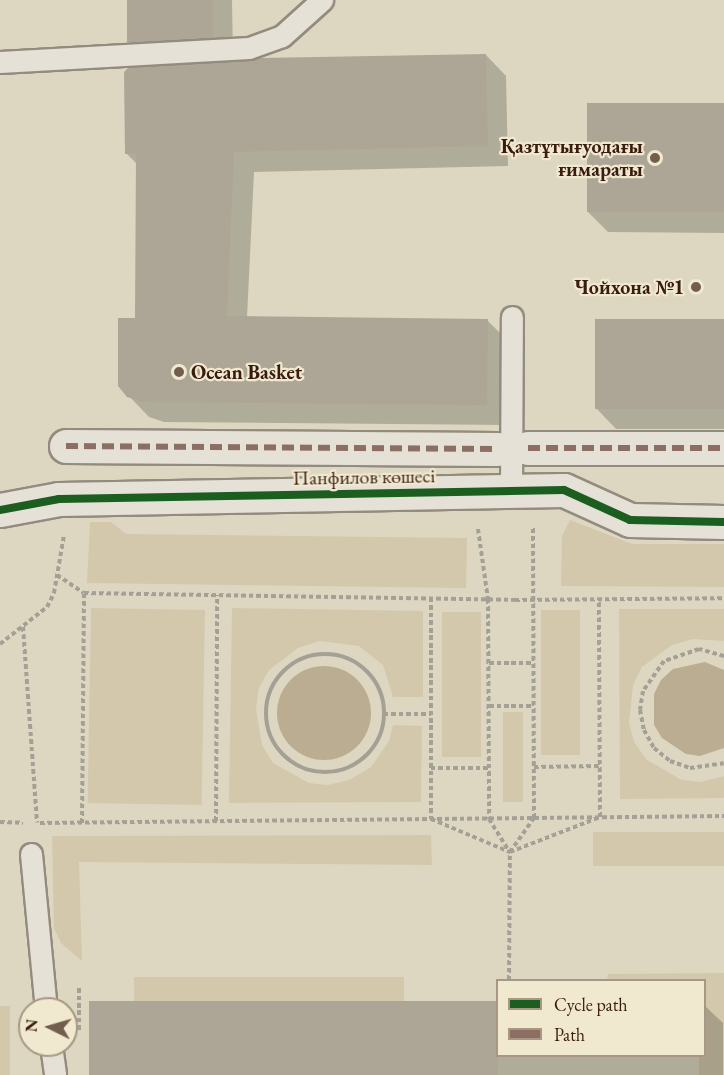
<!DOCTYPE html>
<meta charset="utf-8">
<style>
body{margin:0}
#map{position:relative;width:724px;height:1075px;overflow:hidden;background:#ddd7c1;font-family:"EB Garamond",serif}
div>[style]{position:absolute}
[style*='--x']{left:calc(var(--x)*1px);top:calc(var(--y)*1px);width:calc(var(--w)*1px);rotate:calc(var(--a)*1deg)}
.green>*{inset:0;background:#d3c8ac;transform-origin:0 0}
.water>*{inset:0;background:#bbad91}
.round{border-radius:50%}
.shadow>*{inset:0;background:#0003}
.building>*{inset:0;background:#ada697;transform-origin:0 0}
.path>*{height:4px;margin-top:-2px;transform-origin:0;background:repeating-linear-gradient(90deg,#a5a096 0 4.5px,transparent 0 7.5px)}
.path>.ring{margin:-2px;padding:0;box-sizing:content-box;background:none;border:4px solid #a5a096;border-radius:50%}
.roads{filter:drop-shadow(2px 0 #938c7e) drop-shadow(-2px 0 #938c7e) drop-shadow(0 2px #938c7e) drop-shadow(0 -2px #938c7e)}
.lane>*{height:21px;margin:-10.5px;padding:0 10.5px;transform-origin:10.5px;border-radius:10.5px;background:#e5e1d6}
.street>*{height:33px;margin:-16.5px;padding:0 16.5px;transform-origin:16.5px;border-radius:16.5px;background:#e5e1d6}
.quiet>*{height:6px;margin-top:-3px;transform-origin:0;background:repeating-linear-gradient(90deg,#8d6e63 0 12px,transparent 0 18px)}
.cycleway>*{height:8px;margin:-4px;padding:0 4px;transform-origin:4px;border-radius:4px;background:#1b5e20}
.dots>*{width:16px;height:16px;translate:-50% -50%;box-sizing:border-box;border:3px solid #f0e9d0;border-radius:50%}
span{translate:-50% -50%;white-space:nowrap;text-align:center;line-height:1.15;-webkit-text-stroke:4.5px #f0e9d0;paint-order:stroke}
.poi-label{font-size:20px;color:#3a1b0f;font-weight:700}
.right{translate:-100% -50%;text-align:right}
.left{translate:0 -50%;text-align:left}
.street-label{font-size:20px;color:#3a1b0f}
.legend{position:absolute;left:496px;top:979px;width:210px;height:78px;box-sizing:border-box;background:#f0e9d0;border:2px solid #a79783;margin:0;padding:8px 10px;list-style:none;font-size:18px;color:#3a1b0f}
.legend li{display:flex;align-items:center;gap:12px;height:30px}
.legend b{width:30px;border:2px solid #a79783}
.north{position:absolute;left:18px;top:997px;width:60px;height:60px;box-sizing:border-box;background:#f0e9d0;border:2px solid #a79783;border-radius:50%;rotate:275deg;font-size:16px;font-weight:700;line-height:24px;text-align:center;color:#3a1b0f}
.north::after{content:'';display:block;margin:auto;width:21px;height:27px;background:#735d4d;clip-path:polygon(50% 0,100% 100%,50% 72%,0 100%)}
</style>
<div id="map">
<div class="green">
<div style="clip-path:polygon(570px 520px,632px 544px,724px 544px,724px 587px,561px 586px,562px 536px)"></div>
<div style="clip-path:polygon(90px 522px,111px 522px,126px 534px,467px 538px,466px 588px,87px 583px)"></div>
<div style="left:91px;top:608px;width:114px;height:195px;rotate:1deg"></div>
<div style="clip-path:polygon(232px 608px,423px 611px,423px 697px,393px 697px,383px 665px,359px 646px,320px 641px,298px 648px,269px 670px,259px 688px,256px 709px,262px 745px,273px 763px,309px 783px,328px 785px,349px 780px,371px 767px,389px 741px,393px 725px,422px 726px,421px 802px,229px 803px)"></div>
<div style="clip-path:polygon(619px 609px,724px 609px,724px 641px,693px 639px,672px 645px,642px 667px,633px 685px,629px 723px,634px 742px,647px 760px,682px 780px,701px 782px,724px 776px,724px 798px,620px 799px)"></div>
<div style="left:580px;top:610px;width:145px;height:39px;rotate:90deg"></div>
<div style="left:442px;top:612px;width:39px;height:145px"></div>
<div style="left:503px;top:712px;width:20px;height:90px"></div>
<div style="left:724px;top:832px;width:34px;height:131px;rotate:90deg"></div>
<div style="clip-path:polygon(431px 835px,432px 865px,79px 862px,82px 961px,61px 943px,54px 928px,52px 836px)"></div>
<div style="clip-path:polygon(724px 973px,724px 1075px,699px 1075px,699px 1056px,704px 1056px,704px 980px,607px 980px,608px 974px)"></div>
<div style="left:404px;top:977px;width:26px;height:270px;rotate:90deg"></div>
<div style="left:0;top:1006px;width:10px;height:69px"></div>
</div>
<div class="water">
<div style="clip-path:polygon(705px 662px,724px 670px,724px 748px,700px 756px,686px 754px,662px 738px,654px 725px,654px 694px,661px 680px,673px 669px)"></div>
<div class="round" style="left:277px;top:666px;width:94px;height:94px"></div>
</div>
<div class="shadow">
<div style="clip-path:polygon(129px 0,232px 0,233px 57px,150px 62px,129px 41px)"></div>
<div style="clip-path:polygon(486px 55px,506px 76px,508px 166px,254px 172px,247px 318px,487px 320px,508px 341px,507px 425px,164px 422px,149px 417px,128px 395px,136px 319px,137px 164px,126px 153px)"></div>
<div style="clip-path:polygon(724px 106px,724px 233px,608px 232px,587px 211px)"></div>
<div style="clip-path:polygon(724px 321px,724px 429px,616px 429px,596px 408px)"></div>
<div style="clip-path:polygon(704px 1005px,723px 1023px,723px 1075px,91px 1075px,498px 1056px,704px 1056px)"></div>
</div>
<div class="building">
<div style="left:127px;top:0;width:86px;height:42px"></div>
<div style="clip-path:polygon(486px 54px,488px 146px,234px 152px,227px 316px,488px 319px,487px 405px,143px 402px,127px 397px,118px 386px,118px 318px,135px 318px,136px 154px,125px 154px,124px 72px,128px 68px,260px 58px)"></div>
<div style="left:587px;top:103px;width:137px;height:109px"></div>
<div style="left:595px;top:319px;width:129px;height:90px"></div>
<div style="left:498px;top:1001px;width:74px;height:409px;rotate:90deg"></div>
</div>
<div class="path">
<div style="--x:478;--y:529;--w:71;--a:81.9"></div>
<div style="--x:488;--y:599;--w:220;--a:89.7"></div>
<div style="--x:489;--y:819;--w:39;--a:58"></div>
<div style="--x:510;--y:852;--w:42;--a:-54.8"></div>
<div style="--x:534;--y:818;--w:292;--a:-90.2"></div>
<div style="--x:57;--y:575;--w:32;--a:34"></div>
<div style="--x:84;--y:593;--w:431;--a:0.9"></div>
<div style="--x:515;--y:600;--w:209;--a:-0.5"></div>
<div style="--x:431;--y:598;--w:221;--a:90"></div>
<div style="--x:431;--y:819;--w:86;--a:22.7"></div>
<div style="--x:510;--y:852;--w:97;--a:-21.3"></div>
<div style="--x:600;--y:817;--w:218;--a:-90.3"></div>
<div style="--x:23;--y:627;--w:196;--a:85.9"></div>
<div style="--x:0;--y:644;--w:60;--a:-38.2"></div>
<div style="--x:47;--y:607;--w:16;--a:-63"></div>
<div style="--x:54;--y:593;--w:59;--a:-80.2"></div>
<div class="ring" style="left:266px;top:654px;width:114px;height:114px"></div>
<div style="--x:724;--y:656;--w:26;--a:-164"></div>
<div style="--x:699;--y:649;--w:37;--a:161"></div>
<div style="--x:664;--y:661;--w:37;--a:125"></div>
<div style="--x:643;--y:691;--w:19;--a:99"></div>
<div style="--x:640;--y:710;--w:20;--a:79"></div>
<div style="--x:644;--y:730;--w:21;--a:61"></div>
<div style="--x:654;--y:748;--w:21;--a:39"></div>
<div style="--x:670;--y:761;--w:21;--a:19"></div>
<div style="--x:690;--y:768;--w:34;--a:-8"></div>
<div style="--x:489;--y:663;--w:44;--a:0"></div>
<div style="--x:489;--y:706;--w:45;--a:0"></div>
<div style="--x:384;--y:714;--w:47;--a:0"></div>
<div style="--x:534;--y:767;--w:66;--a:-0.9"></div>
<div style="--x:431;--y:768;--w:58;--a:0"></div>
<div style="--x:216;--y:821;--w:226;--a:-89.7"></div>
<div style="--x:0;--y:822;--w:23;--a:2"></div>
<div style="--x:40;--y:823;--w:684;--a:-0.59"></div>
<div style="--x:82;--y:823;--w:230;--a:-89.5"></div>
<div style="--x:509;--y:980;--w:128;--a:-89.6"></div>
<div style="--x:79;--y:988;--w:44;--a:90"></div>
</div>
<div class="roads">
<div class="lane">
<div style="--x:0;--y:62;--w:249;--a:-3.2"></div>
<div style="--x:249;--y:48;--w:35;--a:-20"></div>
<div style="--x:282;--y:36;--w:54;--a:-42"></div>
<div style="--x:511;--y:491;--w:174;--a:-89.7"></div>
<div style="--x:31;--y:854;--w:156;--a:84.5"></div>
<div style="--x:51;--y:1045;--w:30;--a:82"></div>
</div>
<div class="street">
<div style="--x:66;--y:446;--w:431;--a:0.4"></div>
<div style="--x:528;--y:448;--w:196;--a:0"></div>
<div style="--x:0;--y:510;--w:60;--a:-10.6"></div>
<div style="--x:59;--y:499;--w:505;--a:-1.02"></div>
<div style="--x:564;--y:490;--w:72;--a:24.4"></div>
<div style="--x:630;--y:520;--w:94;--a:1.2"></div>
</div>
</div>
<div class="quiet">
<div style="--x:66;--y:446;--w:431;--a:0.4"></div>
<div style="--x:528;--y:448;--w:196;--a:0"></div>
</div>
<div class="cycleway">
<div style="--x:0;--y:510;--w:60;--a:-10.6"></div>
<div style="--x:59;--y:499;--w:505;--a:-1.02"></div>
<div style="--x:564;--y:490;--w:72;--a:24.4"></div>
<div style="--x:630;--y:520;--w:94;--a:1.2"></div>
</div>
<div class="dots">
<div style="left:655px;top:158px;background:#735d4d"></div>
<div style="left:696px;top:287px;background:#735d4d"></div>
<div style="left:179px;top:372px;background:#735d4d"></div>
</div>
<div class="poi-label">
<span class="right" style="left:643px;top:158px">Қазтұтығуодағы<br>ғимараты</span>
<span class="right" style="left:684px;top:287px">Чойхона №1</span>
<span class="left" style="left:191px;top:372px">Ocean Basket</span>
</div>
<div class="street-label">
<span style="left:364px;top:477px;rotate:-1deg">Панфилов көшесі</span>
</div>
<ul class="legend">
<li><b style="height:8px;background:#1b5e20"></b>Cycle path</li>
<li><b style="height:8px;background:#8d6e63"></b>Path</li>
</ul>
<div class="north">N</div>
</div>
